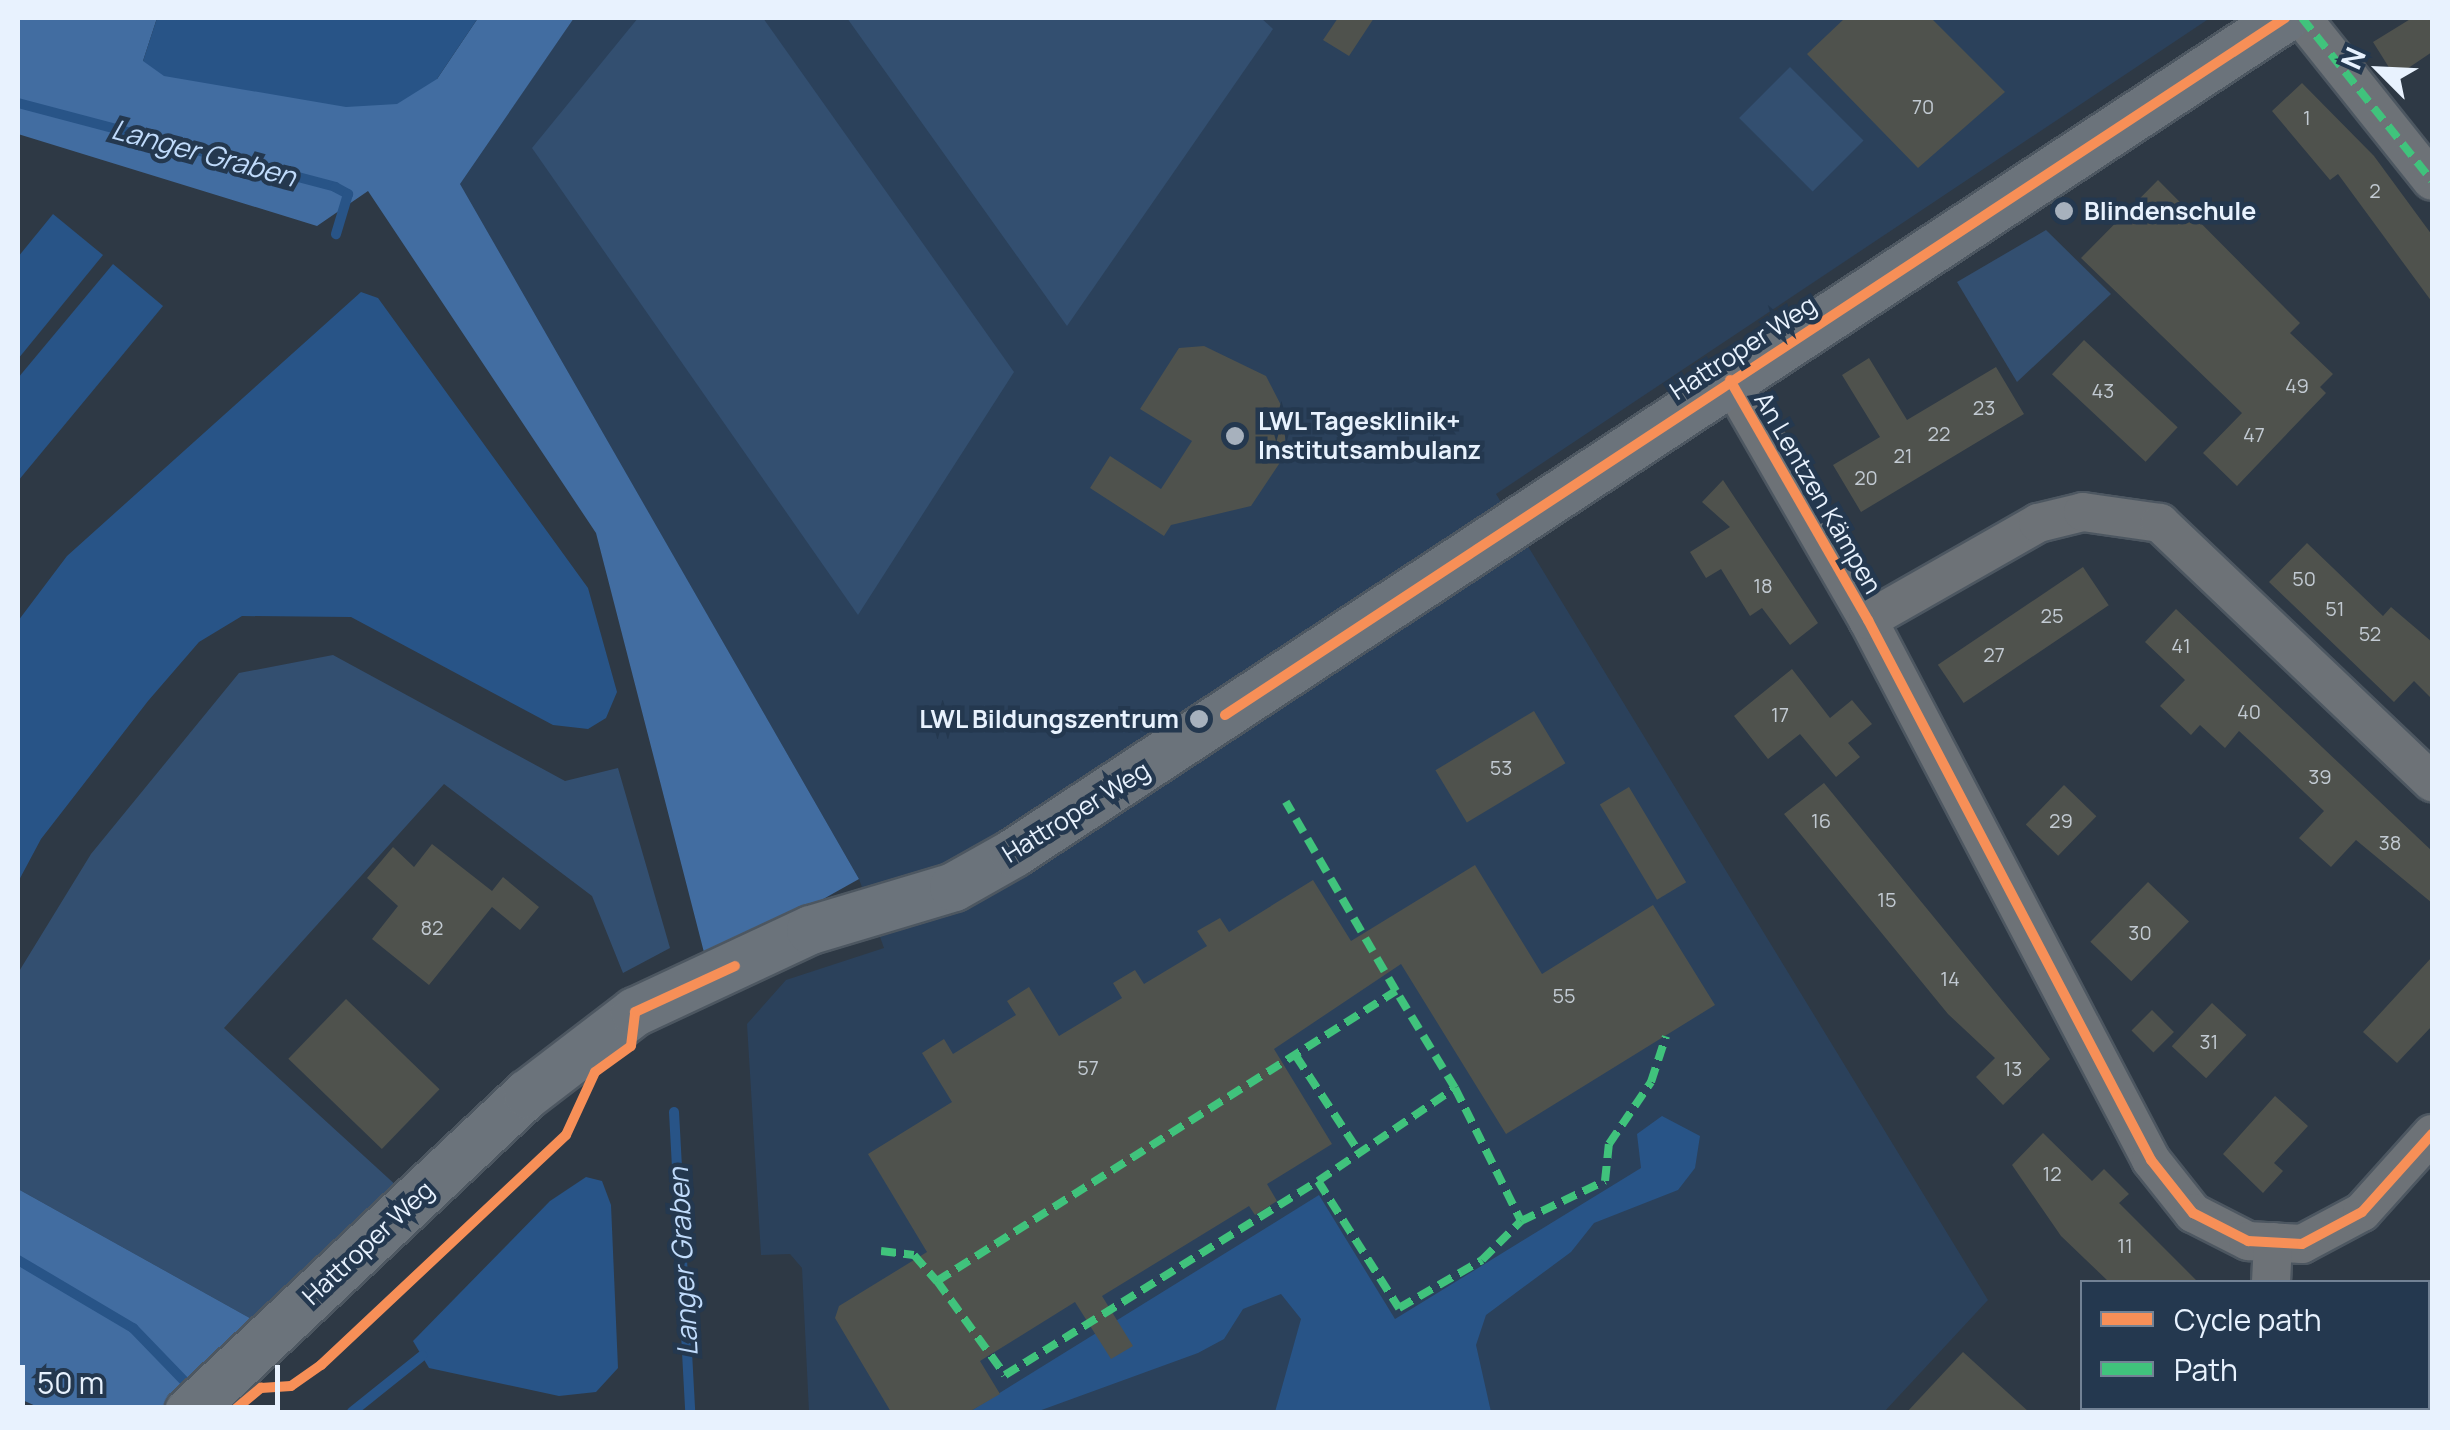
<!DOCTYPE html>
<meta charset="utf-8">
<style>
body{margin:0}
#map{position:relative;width:2450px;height:1430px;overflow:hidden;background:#2e3945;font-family:Manrope,sans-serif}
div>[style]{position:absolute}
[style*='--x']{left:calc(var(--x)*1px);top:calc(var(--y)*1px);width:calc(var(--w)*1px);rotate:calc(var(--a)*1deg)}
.built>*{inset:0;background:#2b415b}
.green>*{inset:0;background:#334f70;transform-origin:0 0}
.forest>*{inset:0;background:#426da1}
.water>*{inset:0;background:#285487}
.stream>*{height:10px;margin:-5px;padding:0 5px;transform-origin:5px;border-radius:5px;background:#285487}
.building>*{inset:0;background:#4f524d;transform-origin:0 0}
.roads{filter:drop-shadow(2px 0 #4d5761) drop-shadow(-2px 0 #4d5761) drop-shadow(0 2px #4d5761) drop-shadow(0 -2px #4d5761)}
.minor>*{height:38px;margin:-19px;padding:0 19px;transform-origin:19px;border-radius:19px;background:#6d7277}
.major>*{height:48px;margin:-24px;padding:0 24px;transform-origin:24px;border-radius:24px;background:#6b737b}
.quiet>*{height:8px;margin-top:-4px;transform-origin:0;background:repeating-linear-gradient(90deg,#40c37c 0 15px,transparent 0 23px)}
.cycleway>*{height:10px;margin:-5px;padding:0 5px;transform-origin:5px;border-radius:5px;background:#f78f57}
.dots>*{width:28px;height:28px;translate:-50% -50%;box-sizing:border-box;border:5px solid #24384f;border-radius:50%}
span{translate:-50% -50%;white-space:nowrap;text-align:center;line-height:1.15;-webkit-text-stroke:9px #24384f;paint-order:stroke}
.number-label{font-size:20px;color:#c2cad2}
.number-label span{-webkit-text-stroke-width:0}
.poi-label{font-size:25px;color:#e8f2fe;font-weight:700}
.left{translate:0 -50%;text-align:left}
.right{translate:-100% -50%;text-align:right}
.street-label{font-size:25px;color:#e8f2fe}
.water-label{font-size:28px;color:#c0dbfb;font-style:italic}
.frame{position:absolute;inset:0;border:20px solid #e8f2fe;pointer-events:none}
.legend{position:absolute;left:2080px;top:1280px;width:350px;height:130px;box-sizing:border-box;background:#24384f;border:2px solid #728295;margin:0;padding:12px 18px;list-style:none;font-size:30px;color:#e8f2fe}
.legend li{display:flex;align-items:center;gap:20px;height:50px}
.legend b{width:50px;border:2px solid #728295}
.north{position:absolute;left:2330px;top:20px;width:100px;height:100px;-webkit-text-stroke:8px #24384f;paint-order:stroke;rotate:294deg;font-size:28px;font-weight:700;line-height:40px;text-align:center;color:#e8f2fe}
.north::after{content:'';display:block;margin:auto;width:35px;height:45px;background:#e8f2fe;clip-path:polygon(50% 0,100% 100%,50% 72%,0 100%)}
.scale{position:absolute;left:20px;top:1365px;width:260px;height:45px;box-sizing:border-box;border:5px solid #e8f2fe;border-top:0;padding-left:12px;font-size:30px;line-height:35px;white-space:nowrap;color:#e8f2fe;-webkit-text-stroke:8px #24384f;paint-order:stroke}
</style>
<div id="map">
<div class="built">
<div style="clip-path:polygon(574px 18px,2210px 18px,1496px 494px,1988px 1300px,1884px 1412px,809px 1412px,802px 1268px,790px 1254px,761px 1255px,747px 1024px,786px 980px,884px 948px,859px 879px,459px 184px)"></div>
</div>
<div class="green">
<div style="clip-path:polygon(638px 18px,763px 18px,1014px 372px,858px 615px,532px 148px)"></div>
<div style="clip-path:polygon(847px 18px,1261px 18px,1273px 29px,1067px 326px)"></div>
<div style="left:1790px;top:67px;width:104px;height:72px;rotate:45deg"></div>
<div style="clip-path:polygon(2046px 230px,2111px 294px,2017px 382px,1957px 282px)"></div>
<div style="clip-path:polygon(333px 655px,565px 781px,618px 768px,670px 948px,623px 973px,592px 896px,444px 784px,224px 1028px,399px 1188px,257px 1322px,18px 1189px,18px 973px,91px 854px,239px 673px)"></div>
</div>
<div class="forest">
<div style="clip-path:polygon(18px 18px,157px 18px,143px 61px,437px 79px,478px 18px,574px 18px,460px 184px,859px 879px,707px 964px,596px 533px,368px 191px,317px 226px,18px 134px)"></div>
<div style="clip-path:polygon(18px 1189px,257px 1322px,166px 1412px,49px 1412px,18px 1398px)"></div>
</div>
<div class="water">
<div style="clip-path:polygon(157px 18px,478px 18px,437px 79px,397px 104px,346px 107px,164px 76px,143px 61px)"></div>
<div style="clip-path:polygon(53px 214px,103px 255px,18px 359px,18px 257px)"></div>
<div style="clip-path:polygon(113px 264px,163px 306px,18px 481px,18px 378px)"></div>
<div style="clip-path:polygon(361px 292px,378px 298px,588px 588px,617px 692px,606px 718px,588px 729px,553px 725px,351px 617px,242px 616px,199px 642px,148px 701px,41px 839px,18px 882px,18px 621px,67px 556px)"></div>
<div style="clip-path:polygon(1662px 1116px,1700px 1136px,1695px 1168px,1678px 1190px,1594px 1223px,1571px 1252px,1486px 1315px,1476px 1345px,1491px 1412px,1275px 1412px,1301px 1319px,1281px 1294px,1243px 1309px,1224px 1339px,1198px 1353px,1036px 1412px,969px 1412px,1319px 1195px,1395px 1319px,1641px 1168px,1637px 1134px)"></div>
<div style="clip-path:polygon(586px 1177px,602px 1181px,611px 1205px,618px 1368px,596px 1392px,559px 1396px,429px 1368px,413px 1341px,550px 1201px)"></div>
</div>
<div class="stream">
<div style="--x:18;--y:103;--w:328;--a:14.8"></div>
<div style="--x:335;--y:187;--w:15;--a:28"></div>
<div style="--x:348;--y:194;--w:42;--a:106.7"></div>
<div style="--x:674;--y:1112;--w:300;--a:86.9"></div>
<div style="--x:18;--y:1260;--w:134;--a:30.6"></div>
<div style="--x:133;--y:1328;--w:85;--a:46"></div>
<div style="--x:352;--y:1412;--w:90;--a:-38.7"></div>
</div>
<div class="building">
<div style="clip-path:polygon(1338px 18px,1374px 18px,1349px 56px,1323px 40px)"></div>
<div style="clip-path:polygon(1845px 18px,1931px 18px,2005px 92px,1918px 168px,1807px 54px)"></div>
<div style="clip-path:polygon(2412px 18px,2432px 18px,2432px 52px,2395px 77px,2373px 42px)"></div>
<div style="clip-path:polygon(2302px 83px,2374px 156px,2432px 235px,2432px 302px,2338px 174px,2330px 180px,2272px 111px)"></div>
<div style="clip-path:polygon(2158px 180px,2300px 323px,2290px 333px,2333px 374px,2320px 387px,2326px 393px,2237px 486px,2203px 453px,2242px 413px,2081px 258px)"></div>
<div style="left:2084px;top:340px;width:128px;height:47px;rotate:43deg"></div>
<div style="clip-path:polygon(1204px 346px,1266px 376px,1285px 413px,1285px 455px,1251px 506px,1171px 525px,1164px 536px,1090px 488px,1110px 456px,1161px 489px,1192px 441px,1140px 409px,1179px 348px)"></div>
<div style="clip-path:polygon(1869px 358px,1907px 420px,1996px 367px,2024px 414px,1861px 512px,1833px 465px,1880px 437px,1842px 375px)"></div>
<div style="clip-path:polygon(1723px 480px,1818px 623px,1790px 645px,1762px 608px,1750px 616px,1721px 569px,1706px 578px,1690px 552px,1730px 527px,1702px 502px)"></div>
<div style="clip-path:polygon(2307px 543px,2383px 616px,2391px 607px,2432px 642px,2432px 699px,2414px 681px,2394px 702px,2269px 582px)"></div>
<div style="left:2083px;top:567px;width:46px;height:175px;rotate:56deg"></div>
<div style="clip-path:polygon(2176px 609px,2432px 851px,2432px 903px,2356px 840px,2331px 867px,2299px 838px,2324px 811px,2266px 756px,2239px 731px,2225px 748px,2200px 725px,2191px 735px,2160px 706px,2185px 680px,2145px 642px)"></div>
<div style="clip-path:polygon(1792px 669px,1830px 718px,1852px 700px,1872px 724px,1848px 743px,1860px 757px,1836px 777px,1800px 734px,1768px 759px,1734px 716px)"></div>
<div style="left:1534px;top:711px;width:61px;height:115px;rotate:59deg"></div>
<div style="clip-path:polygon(1824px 783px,2050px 1059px,2003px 1105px,1976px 1077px,1995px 1058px,1948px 1014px,1784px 814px)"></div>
<div style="left:2064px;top:785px;width:45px;height:55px;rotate:44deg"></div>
<div style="left:1629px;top:787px;width:111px;height:34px;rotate:59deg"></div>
<div style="clip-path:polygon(432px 844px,492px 891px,503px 877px,539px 907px,520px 930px,492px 907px,429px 985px,372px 939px,398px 906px,367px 878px,393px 847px,414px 867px)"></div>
<div style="clip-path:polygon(1475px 865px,1542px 974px,1653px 905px,1715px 1005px,1506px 1134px,1401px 964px,1274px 1049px,1332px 1144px,1267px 1184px,1277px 1201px,1255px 1215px,1249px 1206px,1102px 1296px,1133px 1346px,1111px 1359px,1075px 1302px,980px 1361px,1000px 1394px,969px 1412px,891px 1412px,835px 1318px,839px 1306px,927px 1252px,868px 1154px,952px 1102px,922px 1053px,944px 1039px,953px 1054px,1016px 1015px,1007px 1001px,1029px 987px,1059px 1036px,1122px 998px,1113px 983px,1135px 970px,1144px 984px,1207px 946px,1197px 931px,1220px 918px,1229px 932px,1313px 880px,1351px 941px)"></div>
<div style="left:2148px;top:882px;width:57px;height:83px;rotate:44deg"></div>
<div style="clip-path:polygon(2432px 957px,2432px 1026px,2397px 1063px,2363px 1032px)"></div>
<div style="left:346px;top:999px;width:130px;height:83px;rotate:44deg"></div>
<div style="left:2212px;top:1003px;width:47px;height:59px;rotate:43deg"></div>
<div style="left:2152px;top:1010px;width:31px;height:29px;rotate:45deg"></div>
<div style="clip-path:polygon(2275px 1096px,2308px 1126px,2274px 1163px,2283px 1171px,2263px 1193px,2223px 1154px)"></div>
<div style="clip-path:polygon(2043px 1133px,2092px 1181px,2104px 1169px,2129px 1194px,2119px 1203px,2198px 1282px,2109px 1282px,2061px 1236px,2012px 1165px)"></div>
<div style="clip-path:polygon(1963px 1352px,2029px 1412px,1907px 1412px)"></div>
</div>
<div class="roads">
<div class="minor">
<div style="--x:2302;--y:18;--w:208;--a:51.4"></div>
<div style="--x:1730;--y:380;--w:277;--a:60.1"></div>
<div style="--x:1868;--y:620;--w:610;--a:62.34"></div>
<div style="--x:2151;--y:1160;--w:68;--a:51.6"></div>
<div style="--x:2193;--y:1213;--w:62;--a:27"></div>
<div style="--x:2248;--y:1241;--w:54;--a:3.2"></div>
<div style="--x:2302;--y:1244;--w:68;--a:-28.1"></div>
<div style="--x:2362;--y:1212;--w:105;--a:-48.1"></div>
<div style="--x:1868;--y:620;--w:196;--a:-29.7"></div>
<div style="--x:2038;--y:523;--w:46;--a:-13.7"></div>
<div style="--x:2083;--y:512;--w:78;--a:8.1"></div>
<div style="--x:2160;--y:523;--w:376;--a:43.6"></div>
<div style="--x:2271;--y:1282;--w:40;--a:-87.1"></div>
<div style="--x:2184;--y:1412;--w:6;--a:-45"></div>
</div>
<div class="major">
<div style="--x:189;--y:1412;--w:465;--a:-43.2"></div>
<div style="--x:528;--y:1094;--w:135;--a:-37.5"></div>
<div style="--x:635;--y:1012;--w:194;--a:-25"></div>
<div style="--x:811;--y:930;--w:149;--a:-16.7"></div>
<div style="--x:954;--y:887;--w:69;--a:-29.5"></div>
<div style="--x:1014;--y:853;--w:1521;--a:-33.3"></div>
</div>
</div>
<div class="quiet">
<div style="--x:2302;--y:18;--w:208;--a:51.4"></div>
<div style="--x:1296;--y:1056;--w:115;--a:56.7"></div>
<div style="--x:1455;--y:1088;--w:148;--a:63.6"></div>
<div style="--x:1318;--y:1181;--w:151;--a:57.5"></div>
<div style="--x:1399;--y:1308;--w:96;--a:-30"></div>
<div style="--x:1482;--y:1260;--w:55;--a:-45"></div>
<div style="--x:1521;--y:1221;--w:93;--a:-25.5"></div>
<div style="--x:1605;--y:1181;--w:37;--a:-84"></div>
<div style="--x:1609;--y:1144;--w:75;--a:-55.9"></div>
<div style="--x:1651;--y:1082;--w:48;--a:-71.9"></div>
<div style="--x:881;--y:1251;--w:33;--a:7"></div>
<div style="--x:914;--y:1255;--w:35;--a:49"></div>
<div style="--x:937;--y:1281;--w:543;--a:-32.29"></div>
<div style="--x:1396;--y:991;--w:219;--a:-120.2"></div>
<div style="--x:937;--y:1281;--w:116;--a:54.1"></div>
<div style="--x:1005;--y:1375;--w:368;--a:-31.8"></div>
<div style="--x:1318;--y:1181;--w:166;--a:-34.2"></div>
<div style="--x:1455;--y:1088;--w:114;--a:-121.3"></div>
</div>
<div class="cycleway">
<div style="--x:1730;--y:380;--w:277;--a:60.1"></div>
<div style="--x:1868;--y:620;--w:610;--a:62.34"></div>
<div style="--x:2151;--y:1160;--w:68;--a:51.6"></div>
<div style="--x:2193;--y:1213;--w:62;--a:27"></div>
<div style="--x:2248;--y:1241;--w:54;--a:3.2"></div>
<div style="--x:2302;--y:1244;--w:68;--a:-28.1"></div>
<div style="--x:2362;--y:1212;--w:105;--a:-48.1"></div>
<div style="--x:1225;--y:715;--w:1269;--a:-33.33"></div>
<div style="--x:232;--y:1412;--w:38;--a:-40"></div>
<div style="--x:261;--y:1388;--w:30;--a:-4"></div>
<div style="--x:291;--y:1386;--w:37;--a:-35"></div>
<div style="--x:321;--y:1365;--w:336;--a:-43.2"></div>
<div style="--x:566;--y:1135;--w:69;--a:-65.3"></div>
<div style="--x:595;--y:1072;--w:44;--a:-35.8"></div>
<div style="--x:631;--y:1046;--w:34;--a:-83"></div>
<div style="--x:635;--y:1012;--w:110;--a:-24.7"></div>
</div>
<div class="dots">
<div style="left:2064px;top:211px;background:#a7b1bd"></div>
<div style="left:1235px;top:436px;background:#a7b1bd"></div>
<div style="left:1199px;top:719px;background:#a7b1bd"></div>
</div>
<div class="number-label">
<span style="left:1923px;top:106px">70</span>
<span style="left:2307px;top:117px">1</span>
<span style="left:2375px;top:190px">2</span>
<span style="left:2297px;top:385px">49</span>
<span style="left:2103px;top:390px">43</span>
<span style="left:1984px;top:407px">23</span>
<span style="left:1939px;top:433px">22</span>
<span style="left:2254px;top:434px">47</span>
<span style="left:1903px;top:455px">21</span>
<span style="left:1866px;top:477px">20</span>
<span style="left:2304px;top:578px">50</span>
<span style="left:1763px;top:585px">18</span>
<span style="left:2335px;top:608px">51</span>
<span style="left:2052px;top:615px">25</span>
<span style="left:2370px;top:633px">52</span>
<span style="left:2181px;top:645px">41</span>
<span style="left:1994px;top:654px">27</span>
<span style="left:2249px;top:711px">40</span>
<span style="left:1780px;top:714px">17</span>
<span style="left:1501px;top:767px">53</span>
<span style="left:2320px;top:776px">39</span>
<span style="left:1821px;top:820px">16</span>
<span style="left:2061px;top:820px">29</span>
<span style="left:2390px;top:842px">38</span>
<span style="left:1887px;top:899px">15</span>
<span style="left:432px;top:927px">82</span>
<span style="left:2140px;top:932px">30</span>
<span style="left:1950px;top:978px">14</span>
<span style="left:1564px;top:995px">55</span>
<span style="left:2209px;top:1041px">31</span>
<span style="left:1088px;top:1067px">57</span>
<span style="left:2013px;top:1068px">13</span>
<span style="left:2052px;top:1173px">12</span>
<span style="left:2125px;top:1245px">11</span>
</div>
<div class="poi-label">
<span class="left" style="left:2084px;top:211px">Blindenschule</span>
<span class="left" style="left:1258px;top:436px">LWL Tagesklinik+<br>Institutsambulanz</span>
<span class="right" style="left:1179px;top:719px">LWL Bildungszentrum</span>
</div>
<div class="street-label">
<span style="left:1743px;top:348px;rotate:-33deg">Hattroper Weg</span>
<span style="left:1818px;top:493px;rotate:60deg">An Lentzen Kämpen</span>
<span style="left:1076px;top:812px;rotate:-32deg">Hattroper Weg</span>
<span style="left:368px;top:1243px;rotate:-43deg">Hattroper Weg</span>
</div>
<div class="water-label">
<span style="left:204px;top:152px;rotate:15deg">Langer Graben</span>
<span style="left:682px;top:1262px;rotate:-93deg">Langer Graben</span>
</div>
<div class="frame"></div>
<ul class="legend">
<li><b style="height:12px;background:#f78f57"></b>Cycle path</li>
<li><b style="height:12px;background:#40c37c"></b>Path</li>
</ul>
<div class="north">N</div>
<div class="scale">50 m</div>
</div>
